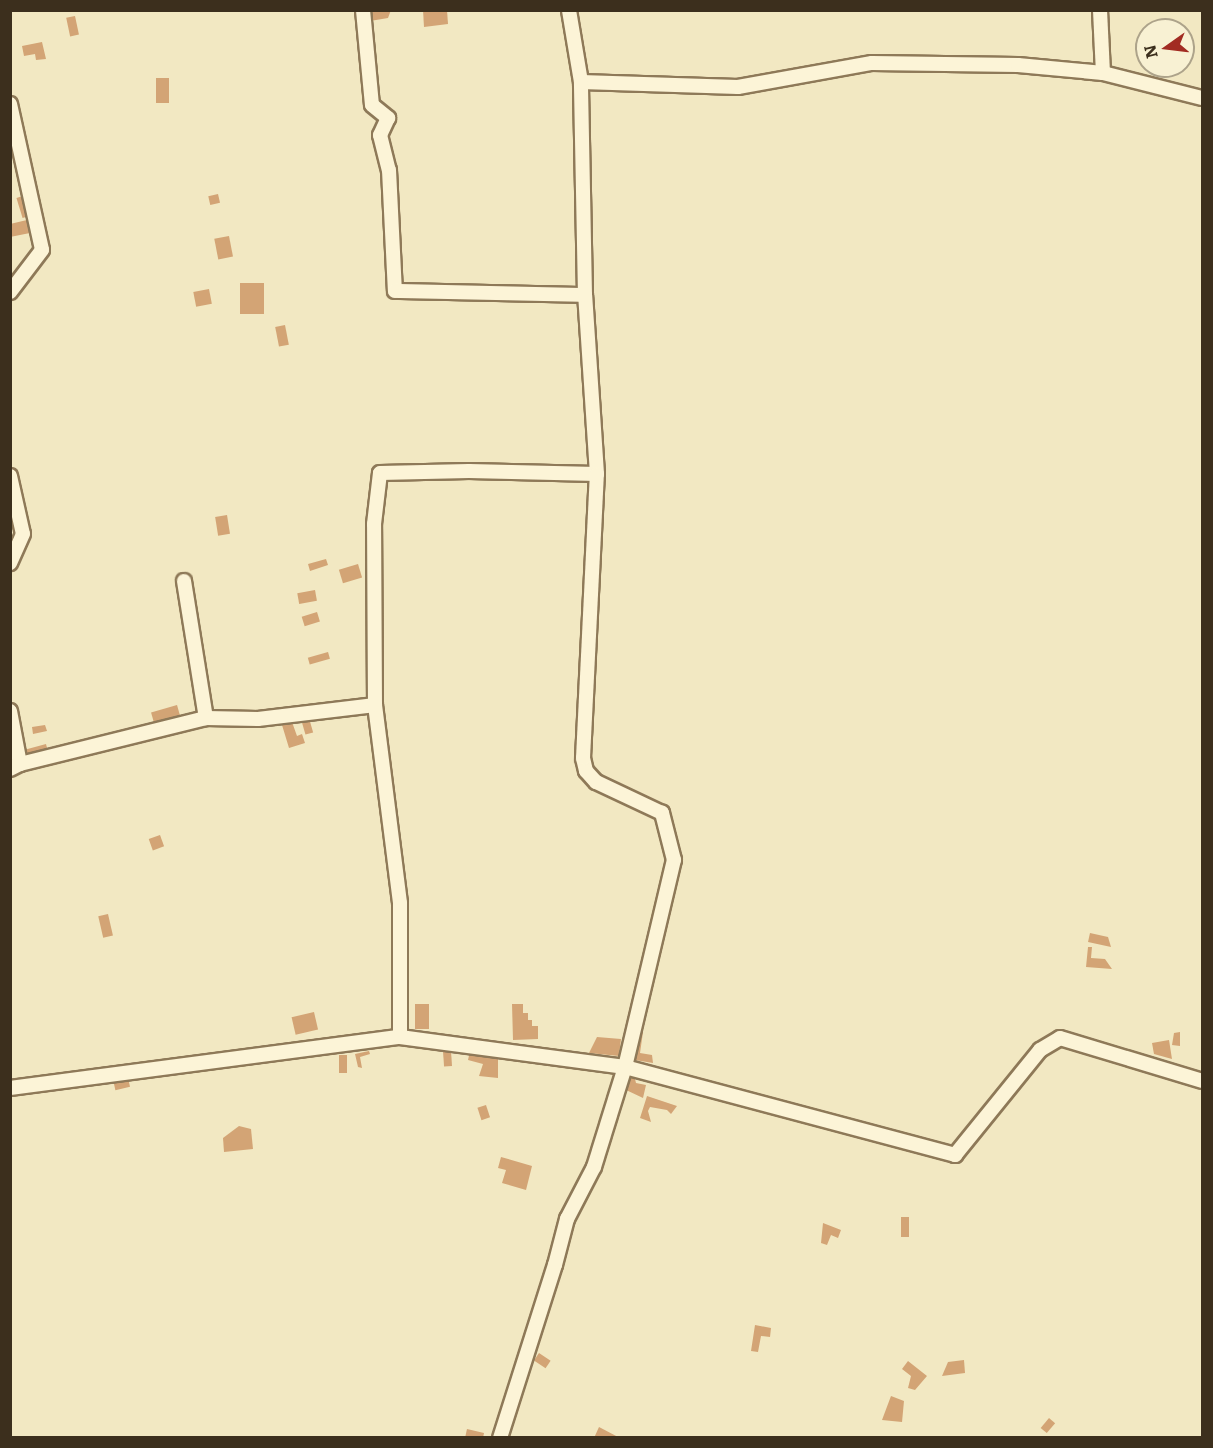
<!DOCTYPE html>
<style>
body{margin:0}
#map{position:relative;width:1213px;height:1448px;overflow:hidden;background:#f2e8c2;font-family:Literata,serif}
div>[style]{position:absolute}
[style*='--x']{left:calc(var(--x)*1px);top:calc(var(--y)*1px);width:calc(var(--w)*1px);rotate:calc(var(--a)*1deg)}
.building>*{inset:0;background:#d3a475;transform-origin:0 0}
.roads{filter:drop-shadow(2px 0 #8e7958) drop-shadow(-2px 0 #8e7958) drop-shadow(0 2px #8e7958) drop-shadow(0 -2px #8e7958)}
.street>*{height:14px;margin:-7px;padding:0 7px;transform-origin:7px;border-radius:7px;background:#fcf4d7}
span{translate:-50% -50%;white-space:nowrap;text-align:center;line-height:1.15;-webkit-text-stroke:6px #f8f1d3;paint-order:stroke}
.frame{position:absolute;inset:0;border:12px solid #3c2f1d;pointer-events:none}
.north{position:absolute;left:1135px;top:18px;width:60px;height:60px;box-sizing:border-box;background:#f8f1d3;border:2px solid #ada38a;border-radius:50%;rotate:256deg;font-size:16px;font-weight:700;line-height:24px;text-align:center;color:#3c2f1d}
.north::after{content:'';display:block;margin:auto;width:21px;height:27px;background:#a22c22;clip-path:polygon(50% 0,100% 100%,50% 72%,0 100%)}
</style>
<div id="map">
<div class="building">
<div style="clip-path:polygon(369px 10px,391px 10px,388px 18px,370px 21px)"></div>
<div style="clip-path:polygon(423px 10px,447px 10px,448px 24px,424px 27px)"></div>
<div style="left:75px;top:16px;width:19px;height:9px;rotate:78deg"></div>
<div style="clip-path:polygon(42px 42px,46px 59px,36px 60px,35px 54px,24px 56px,22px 46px)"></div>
<div style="left:156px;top:78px;width:13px;height:25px"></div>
<div style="left:218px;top:194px;width:9px;height:10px;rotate:77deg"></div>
<div style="left:26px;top:195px;width:21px;height:10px;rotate:73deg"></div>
<div style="clip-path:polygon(27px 220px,30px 233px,10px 237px,10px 224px)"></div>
<div style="left:229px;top:236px;width:21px;height:15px;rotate:79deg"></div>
<div style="left:264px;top:283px;width:31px;height:24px;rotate:90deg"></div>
<div style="left:209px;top:289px;width:15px;height:16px;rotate:79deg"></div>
<div style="left:285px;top:325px;width:20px;height:10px;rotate:79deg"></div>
<div style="left:227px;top:515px;width:19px;height:12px;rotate:81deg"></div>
<div style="clip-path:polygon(326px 559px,328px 565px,310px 571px,308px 564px)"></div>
<div style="left:358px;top:564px;width:14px;height:20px;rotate:73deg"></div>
<div style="left:315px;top:590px;width:11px;height:18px;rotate:80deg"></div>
<div style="left:317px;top:612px;width:10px;height:16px;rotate:73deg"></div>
<div style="left:328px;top:652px;width:7px;height:21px;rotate:74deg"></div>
<div style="left:177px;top:705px;width:15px;height:27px;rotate:74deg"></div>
<div style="left:309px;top:718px;width:15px;height:8px;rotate:74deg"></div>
<div style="clip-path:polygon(292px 722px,297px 736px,302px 734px,305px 743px,289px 748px,282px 725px)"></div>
<div style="clip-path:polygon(45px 725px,47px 731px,33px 734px,32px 727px)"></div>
<div style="left:46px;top:744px;width:11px;height:21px;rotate:75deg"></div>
<div style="left:160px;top:835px;width:12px;height:12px;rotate:70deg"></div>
<div style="left:108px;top:914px;width:22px;height:10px;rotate:77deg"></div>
<div style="clip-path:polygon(1090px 933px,1108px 937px,1111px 947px,1088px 942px)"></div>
<div style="clip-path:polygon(1088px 947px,1092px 947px,1091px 958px,1105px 959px,1112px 969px,1086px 967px)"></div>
<div style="left:415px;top:1004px;width:14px;height:25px"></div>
<div style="clip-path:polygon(512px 1004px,523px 1004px,523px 1013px,528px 1013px,528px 1020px,532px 1020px,532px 1026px,538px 1026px,538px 1039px,513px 1040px)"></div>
<div style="left:314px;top:1012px;width:18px;height:23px;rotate:77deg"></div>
<div style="clip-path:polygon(639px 1032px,643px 1032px,640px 1053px,652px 1055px,653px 1063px,635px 1060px)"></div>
<div style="clip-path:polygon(1180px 1032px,1180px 1046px,1172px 1045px,1174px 1033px)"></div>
<div style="clip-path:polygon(597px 1037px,621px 1039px,619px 1056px,589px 1053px)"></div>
<div style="clip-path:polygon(1169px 1040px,1172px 1059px,1154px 1054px,1152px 1043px)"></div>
<div style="clip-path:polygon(369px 1051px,370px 1054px,360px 1057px,362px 1068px,358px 1067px,355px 1054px)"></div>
<div style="left:451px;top:1051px;width:15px;height:8px;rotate:86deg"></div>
<div style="clip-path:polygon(470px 1051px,498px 1056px,498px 1078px,479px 1076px,483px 1064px,468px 1060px)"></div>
<div style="left:339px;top:1055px;width:8px;height:18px"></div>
<div style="clip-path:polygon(626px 1074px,634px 1075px,636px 1083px,646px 1085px,643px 1098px,624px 1089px)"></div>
<div style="left:128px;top:1078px;width:9px;height:15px;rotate:77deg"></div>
<div style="clip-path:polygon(647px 1096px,677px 1106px,671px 1114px,667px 1110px,650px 1107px,648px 1111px,651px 1122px,640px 1118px)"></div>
<div style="left:486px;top:1105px;width:13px;height:9px;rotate:72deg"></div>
<div style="clip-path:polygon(239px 1126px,251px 1129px,253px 1149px,224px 1152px,223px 1138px)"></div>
<div style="clip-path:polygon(501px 1157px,532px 1166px,526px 1190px,502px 1183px,506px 1170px,498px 1168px)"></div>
<div style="left:901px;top:1217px;width:8px;height:20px"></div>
<div style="clip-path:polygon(823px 1223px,841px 1230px,838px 1238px,831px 1235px,827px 1245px,821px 1243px)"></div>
<div style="clip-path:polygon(755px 1325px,771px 1328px,770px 1337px,761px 1336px,758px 1352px,751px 1351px)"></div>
<div style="left:539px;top:1353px;width:14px;height:9px;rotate:34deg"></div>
<div style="clip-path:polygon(964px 1360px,965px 1373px,942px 1376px,948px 1362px)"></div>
<div style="clip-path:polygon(908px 1361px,927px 1376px,915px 1390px,908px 1388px,911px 1376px,902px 1369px)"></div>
<div style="clip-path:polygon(891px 1396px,904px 1401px,902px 1422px,882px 1420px)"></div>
<div style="left:1049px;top:1418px;width:8px;height:13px;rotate:40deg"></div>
<div style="clip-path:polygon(599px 1427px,620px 1438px,594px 1438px)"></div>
<div style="clip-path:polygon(467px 1429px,484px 1433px,483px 1438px,465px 1438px)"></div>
</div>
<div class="roads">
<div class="street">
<div style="--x:363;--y:10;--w:95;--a:84.6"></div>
<div style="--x:372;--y:105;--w:21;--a:39"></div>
<div style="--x:388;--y:118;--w:19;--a:115"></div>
<div style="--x:380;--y:135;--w:36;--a:76"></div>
<div style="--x:389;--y:170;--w:121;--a:87.2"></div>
<div style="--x:395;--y:291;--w:190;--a:1.2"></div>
<div style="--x:1100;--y:10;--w:63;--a:87.3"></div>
<div style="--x:581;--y:82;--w:157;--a:1.8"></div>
<div style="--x:738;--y:87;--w:136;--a:-10.2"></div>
<div style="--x:872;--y:63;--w:146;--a:0.8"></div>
<div style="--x:1018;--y:65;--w:85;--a:5.4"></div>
<div style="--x:1103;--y:73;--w:102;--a:14.2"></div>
<div style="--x:10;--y:104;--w:149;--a:77.6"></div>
<div style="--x:42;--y:250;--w:53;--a:127.3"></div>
<div style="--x:10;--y:476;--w:59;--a:77.4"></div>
<div style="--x:23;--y:534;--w:32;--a:114"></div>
<div style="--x:184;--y:581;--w:139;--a:80.9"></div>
<div style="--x:375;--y:705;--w:200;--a:82.8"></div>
<div style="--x:400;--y:903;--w:134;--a:90"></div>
<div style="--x:10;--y:711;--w:54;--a:79.3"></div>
<div style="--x:10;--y:769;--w:11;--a:-27"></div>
<div style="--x:20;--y:764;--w:192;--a:-13.9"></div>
<div style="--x:206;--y:718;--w:52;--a:1.1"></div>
<div style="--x:258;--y:719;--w:118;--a:-6.8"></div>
<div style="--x:375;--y:705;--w:181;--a:-90.3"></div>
<div style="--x:374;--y:524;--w:51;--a:-83.3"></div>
<div style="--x:380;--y:473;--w:89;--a:-1.3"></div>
<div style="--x:469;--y:471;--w:128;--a:1.3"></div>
<div style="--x:597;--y:474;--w:179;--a:-93.8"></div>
<div style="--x:585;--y:295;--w:213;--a:-91.1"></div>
<div style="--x:581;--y:82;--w:73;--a:-99.5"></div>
<div style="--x:10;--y:1088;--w:393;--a:-7.5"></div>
<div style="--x:400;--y:1037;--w:227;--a:7.6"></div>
<div style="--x:625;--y:1067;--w:342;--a:14.9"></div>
<div style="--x:955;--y:1155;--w:135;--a:-51"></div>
<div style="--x:1040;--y:1050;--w:23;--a:-31"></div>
<div style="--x:1060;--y:1038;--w:148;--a:16.8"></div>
<div style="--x:500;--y:1438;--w:182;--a:-72.4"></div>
<div style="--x:555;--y:1265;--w:48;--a:-75.4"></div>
<div style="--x:567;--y:1219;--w:59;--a:-62.6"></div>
<div style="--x:594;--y:1167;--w:105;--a:-72.8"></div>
<div style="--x:625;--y:1067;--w:213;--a:-76.7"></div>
<div style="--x:674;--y:860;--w:49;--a:-104.3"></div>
<div style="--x:662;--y:813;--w:73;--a:-154.8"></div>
<div style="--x:596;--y:782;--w:15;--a:-132"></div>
<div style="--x:586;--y:771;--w:13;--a:-103"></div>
<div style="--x:583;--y:758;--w:284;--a:-87.2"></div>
</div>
</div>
<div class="frame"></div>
<div class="north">N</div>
</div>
